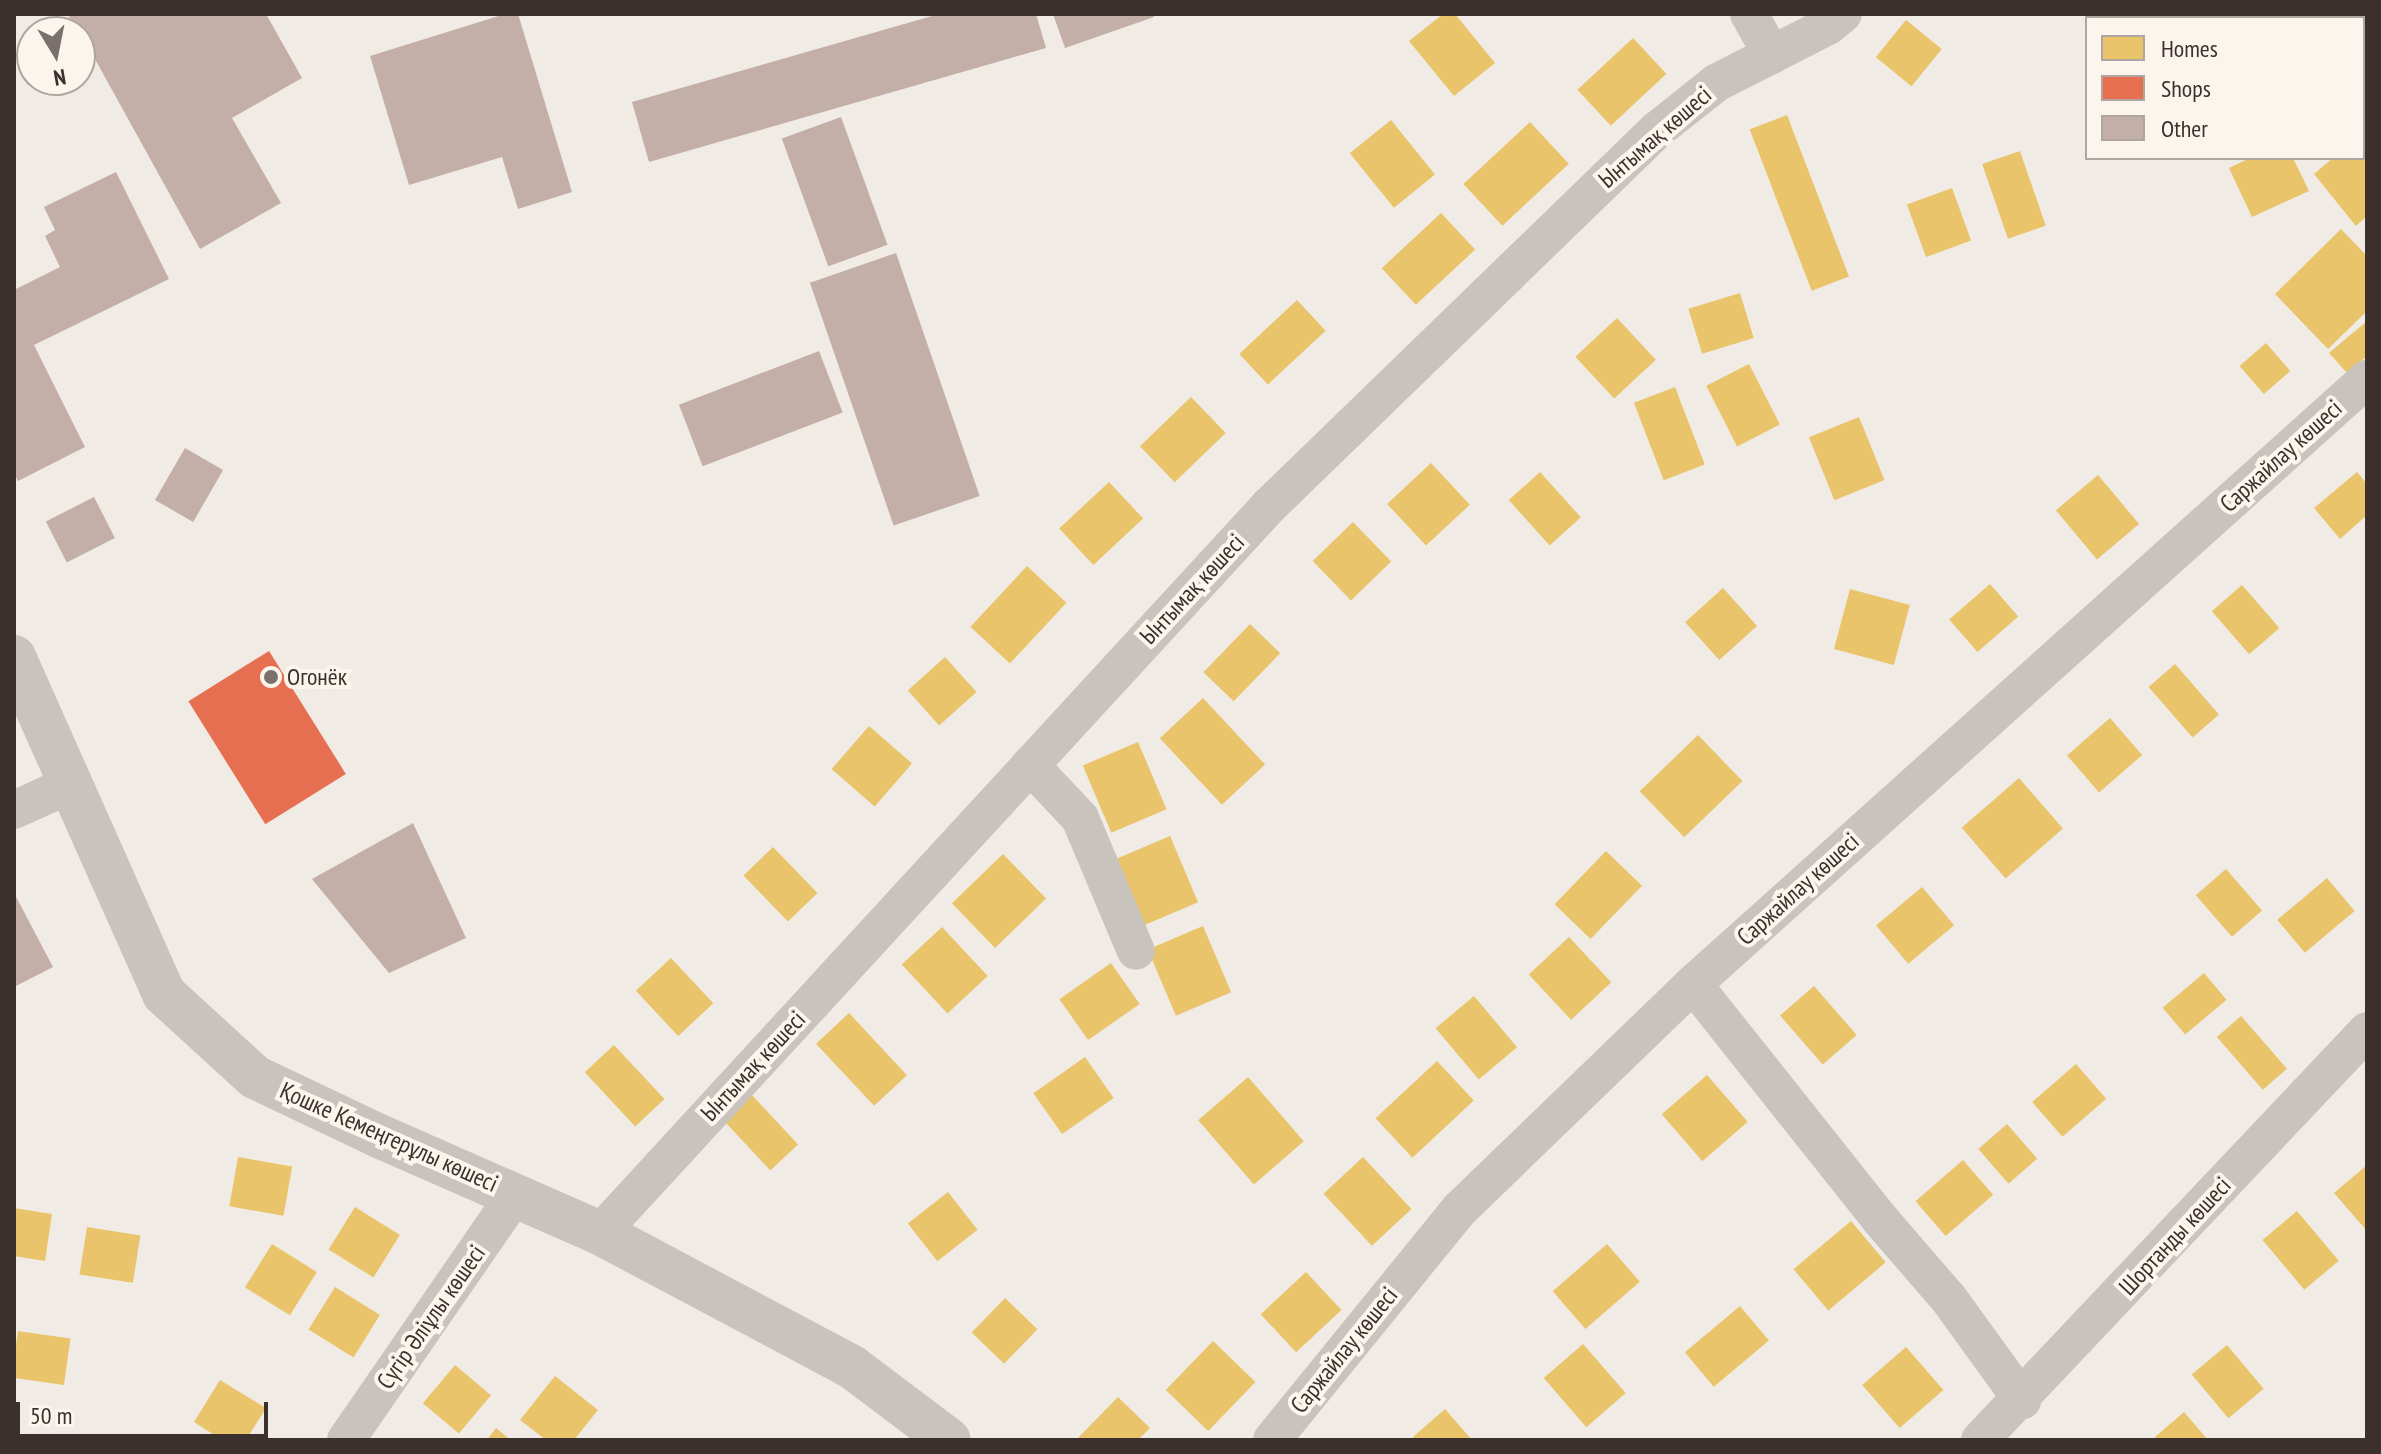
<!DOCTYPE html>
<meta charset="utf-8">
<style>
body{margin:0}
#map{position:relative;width:2381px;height:1454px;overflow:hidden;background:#f0ebe5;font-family:"PT Sans Narrow",sans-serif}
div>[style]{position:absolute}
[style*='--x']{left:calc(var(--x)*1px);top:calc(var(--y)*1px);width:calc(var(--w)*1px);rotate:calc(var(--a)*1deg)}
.homes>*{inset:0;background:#e9c46a;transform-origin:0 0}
.shops>*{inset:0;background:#e76f51;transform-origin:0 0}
.building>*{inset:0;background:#c3afa7;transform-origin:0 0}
.minor>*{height:38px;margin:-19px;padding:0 19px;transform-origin:19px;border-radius:19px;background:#c9c3be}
.tertiary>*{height:44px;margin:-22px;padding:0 22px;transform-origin:22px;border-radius:22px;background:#c9c3be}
.dots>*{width:22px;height:22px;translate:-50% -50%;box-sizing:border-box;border:4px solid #fbf5ee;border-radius:50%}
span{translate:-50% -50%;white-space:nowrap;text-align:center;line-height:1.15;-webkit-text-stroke:8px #fbf5ee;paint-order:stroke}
.street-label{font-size:24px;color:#3b302b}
.poi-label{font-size:24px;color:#3b302b}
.left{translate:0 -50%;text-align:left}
.frame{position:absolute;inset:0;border:16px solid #3b302b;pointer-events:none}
.legend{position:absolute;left:2085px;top:16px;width:280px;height:144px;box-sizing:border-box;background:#fbf5ee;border:2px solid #aea6a0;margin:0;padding:10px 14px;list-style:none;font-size:24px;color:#3b302b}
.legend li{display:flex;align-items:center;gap:16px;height:40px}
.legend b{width:40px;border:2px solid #aea6a0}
.north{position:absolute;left:16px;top:16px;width:80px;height:80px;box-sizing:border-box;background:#fbf5ee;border:2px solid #aea6a0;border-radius:50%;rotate:170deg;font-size:22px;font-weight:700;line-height:32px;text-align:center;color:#3b302b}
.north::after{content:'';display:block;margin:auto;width:28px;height:36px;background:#7a716c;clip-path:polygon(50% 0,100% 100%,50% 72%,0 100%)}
.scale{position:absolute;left:16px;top:1402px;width:252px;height:36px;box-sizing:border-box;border:4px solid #3b302b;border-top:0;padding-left:10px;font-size:24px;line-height:28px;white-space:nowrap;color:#3b302b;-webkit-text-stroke:6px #fbf5ee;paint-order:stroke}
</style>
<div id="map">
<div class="homes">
<div style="clip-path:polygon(1443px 14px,1455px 14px,1495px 63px,1454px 96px,1409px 41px)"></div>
<div style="left:1906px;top:20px;width:46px;height:48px;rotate:39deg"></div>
<div style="left:1633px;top:38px;width:49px;height:76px;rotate:47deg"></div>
<div style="left:1787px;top:115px;width:173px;height:40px;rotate:69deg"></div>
<div style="left:1391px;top:120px;width:70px;height:53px;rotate:51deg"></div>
<div style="left:1530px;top:122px;width:57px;height:91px;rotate:47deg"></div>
<div style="clip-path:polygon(2367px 131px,2367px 216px,2356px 226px,2314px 174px,2333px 158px,2363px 158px,2363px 134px)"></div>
<div style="left:2020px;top:151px;width:79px;height:40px;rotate:71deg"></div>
<div style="clip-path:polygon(2250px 158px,2293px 158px,2309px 191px,2252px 217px,2229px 168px)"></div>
<div style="left:1952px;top:188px;width:56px;height:48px;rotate:70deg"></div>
<div style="left:1441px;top:213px;width:50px;height:81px;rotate:47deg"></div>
<div style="clip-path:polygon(2341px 229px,2367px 256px,2367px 311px,2328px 349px,2275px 294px)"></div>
<div style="left:1740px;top:293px;width:47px;height:54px;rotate:73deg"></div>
<div style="left:1297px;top:300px;width:42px;height:79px;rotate:47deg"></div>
<div style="left:1617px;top:318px;width:57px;height:57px;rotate:47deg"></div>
<div style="clip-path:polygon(2367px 321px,2367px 356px,2347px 373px,2329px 353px)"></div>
<div style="left:2266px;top:343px;width:37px;height:35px;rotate:49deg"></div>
<div style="left:1749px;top:364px;width:68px;height:48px;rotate:63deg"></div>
<div style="left:1675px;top:387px;width:83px;height:44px;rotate:69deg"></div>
<div style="left:1191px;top:397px;width:50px;height:71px;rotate:46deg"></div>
<div style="left:1859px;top:417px;width:68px;height:54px;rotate:68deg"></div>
<div style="left:1431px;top:463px;width:57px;height:60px;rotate:47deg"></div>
<div style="left:1540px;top:472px;width:61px;height:42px;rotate:48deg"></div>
<div style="clip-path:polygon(2357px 472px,2367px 484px,2367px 515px,2340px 539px,2314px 508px)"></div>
<div style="left:2098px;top:475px;width:64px;height:55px;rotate:50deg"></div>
<div style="left:1109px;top:482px;width:50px;height:68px;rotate:47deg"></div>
<div style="left:1353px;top:522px;width:55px;height:56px;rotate:46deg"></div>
<div style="left:1027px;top:566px;width:54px;height:83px;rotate:43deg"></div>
<div style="left:1990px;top:584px;width:43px;height:54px;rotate:49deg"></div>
<div style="left:2242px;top:585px;width:57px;height:40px;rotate:49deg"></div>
<div style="left:1723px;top:588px;width:51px;height:51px;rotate:48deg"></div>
<div style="left:1850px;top:589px;width:62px;height:62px;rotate:15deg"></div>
<div style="left:1250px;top:624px;width:42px;height:67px;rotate:44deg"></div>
<div style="left:945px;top:657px;width:47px;height:50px;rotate:48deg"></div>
<div style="left:2175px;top:664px;width:67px;height:35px;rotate:49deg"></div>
<div style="left:1203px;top:698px;width:91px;height:59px;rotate:47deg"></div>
<div style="left:2110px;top:718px;width:49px;height:57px;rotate:49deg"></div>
<div style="left:869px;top:726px;width:57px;height:57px;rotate:41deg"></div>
<div style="left:1698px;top:735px;width:64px;height:81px;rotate:46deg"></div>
<div style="left:1138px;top:742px;width:73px;height:60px;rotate:67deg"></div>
<div style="left:2019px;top:778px;width:67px;height:76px;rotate:49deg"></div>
<div style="left:1170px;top:836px;width:72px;height:60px;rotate:67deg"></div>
<div style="left:773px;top:847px;width:64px;height:41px;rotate:46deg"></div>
<div style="left:1606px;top:851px;width:50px;height:74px;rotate:44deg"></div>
<div style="left:1003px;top:854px;width:62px;height:71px;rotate:46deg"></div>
<div style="left:2226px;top:869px;width:55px;height:40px;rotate:49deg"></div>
<div style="left:2327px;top:878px;width:43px;height:65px;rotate:50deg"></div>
<div style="left:1922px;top:887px;width:50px;height:60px;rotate:50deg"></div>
<div style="left:1203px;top:926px;width:72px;height:60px;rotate:67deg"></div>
<div style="left:942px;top:927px;width:67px;height:55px;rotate:47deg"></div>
<div style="left:1569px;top:937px;width:62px;height:55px;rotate:47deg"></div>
<div style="left:671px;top:958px;width:62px;height:48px;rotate:47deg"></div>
<div style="left:1111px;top:963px;width:50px;height:63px;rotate:55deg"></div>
<div style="left:2204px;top:973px;width:35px;height:54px;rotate:50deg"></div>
<div style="left:1814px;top:986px;width:65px;height:45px;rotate:49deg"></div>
<div style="left:1474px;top:996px;width:67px;height:50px;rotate:50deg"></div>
<div style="left:849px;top:1013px;width:85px;height:45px;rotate:47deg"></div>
<div style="left:2241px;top:1016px;width:70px;height:32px;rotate:49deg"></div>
<div style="left:614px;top:1045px;width:74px;height:40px;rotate:47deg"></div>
<div style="left:1085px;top:1057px;width:50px;height:63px;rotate:55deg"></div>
<div style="left:1437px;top:1061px;width:54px;height:84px;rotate:47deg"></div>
<div style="left:2076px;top:1064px;width:46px;height:58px;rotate:49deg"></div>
<div style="left:1707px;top:1075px;width:62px;height:60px;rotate:49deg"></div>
<div style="left:1248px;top:1077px;width:85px;height:66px;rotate:49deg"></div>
<div style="left:751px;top:1094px;width:69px;height:38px;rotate:47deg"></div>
<div style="left:2007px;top:1124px;width:46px;height:38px;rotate:49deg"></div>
<div style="left:238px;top:1157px;width:55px;height:50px;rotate:10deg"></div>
<div style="left:1363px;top:1157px;width:71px;height:54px;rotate:47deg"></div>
<div style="left:1963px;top:1160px;width:46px;height:63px;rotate:49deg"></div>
<div style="clip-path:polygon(2367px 1165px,2367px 1231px,2334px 1193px)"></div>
<div style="left:948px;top:1192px;width:48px;height:51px;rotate:52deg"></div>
<div style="left:355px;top:1207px;width:53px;height:50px;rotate:32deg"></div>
<div style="clip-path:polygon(14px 1208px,52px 1214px,45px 1261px,14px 1256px)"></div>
<div style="left:2297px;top:1211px;width:65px;height:45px;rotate:50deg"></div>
<div style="left:1851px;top:1221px;width:54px;height:75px;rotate:50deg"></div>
<div style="left:87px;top:1227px;width:54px;height:48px;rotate:9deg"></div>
<div style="left:272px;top:1244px;width:53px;height:51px;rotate:32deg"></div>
<div style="left:1607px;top:1244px;width:50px;height:72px;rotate:49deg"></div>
<div style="left:1306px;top:1272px;width:52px;height:62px;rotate:47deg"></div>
<div style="left:335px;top:1287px;width:53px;height:50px;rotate:32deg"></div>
<div style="left:1005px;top:1298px;width:45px;height:48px;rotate:44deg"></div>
<div style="left:1740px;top:1306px;width:45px;height:72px;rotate:50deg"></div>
<div style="left:18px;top:1331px;width:53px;height:47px;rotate:8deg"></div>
<div style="left:1213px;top:1341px;width:59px;height:68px;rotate:44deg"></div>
<div style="left:1583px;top:1344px;width:65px;height:52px;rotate:49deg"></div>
<div style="left:2227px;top:1345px;width:57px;height:46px;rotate:50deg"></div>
<div style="left:1906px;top:1347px;width:57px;height:58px;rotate:49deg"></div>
<div style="left:455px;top:1365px;width:47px;height:50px;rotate:40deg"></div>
<div style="clip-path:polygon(555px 1376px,598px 1410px,574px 1440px,546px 1440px,520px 1420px)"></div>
<div style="clip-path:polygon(220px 1380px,266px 1408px,246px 1440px,222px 1440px,194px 1422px)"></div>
<div style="clip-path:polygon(1118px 1397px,1150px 1428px,1138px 1440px,1076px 1440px)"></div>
<div style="clip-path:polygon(1445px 1409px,1472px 1440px,1416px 1440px,1413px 1437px)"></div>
<div style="clip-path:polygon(2184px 1412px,2208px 1440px,2158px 1440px,2155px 1437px)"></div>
<div style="clip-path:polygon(496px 1428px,511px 1440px,487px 1440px)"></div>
</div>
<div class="shops">
<div style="left:269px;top:651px;width:145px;height:95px;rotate:58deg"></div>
</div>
<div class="building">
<div style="clip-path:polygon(67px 14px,266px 14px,302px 78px,232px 118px,281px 203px,200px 249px,80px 32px)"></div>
<div style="clip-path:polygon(505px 14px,518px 14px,572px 192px,518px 209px,502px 157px,409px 185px,370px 56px)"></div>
<div style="clip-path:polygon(939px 14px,1036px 14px,1046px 48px,649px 162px,632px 102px)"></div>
<div style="clip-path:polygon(1053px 14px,1153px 14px,1154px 17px,1065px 48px)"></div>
<div style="left:841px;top:117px;width:136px;height:63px;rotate:70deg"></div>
<div style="clip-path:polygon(116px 172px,169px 279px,34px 345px,85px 447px,18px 481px,14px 473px,14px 290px,60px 267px,45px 236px,55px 230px,44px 207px)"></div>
<div style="left:896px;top:253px;width:257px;height:91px;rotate:71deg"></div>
<div style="left:819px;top:351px;width:66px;height:150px;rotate:69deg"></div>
<div style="left:185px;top:448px;width:44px;height:60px;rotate:30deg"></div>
<div style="left:94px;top:497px;width:46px;height:54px;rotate:63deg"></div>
<div style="clip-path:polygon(413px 823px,466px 938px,389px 973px,312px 879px)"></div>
<div style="clip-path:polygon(14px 893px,53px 967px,14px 987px)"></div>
</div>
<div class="minor">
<div style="--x:1749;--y:14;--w:47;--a:60.7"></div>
<div style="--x:2226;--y:14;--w:8;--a:30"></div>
<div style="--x:2363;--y:93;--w:5;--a:37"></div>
<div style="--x:1030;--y:765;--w:73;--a:46.7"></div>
<div style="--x:1080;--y:818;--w:144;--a:67.2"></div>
<div style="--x:14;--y:810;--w:63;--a:-24.5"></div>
<div style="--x:1693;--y:984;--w:299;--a:51.5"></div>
<div style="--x:1879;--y:1218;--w:107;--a:49.2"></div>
<div style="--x:1949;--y:1299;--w:125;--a:54.1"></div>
<div style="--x:600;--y:1233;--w:989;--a:-47.38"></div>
<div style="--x:1270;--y:505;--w:539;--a:-44.1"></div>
<div style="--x:1657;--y:130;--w:75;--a:-38.5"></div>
<div style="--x:1716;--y:83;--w:126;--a:-27"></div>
<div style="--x:1828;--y:26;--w:19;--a:-39"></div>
<div style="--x:346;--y:1440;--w:299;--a:-55.4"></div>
<div style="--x:1272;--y:1440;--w:298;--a:-50.9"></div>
<div style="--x:1460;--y:1209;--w:324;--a:-44"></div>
<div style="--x:1693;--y:984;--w:906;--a:-41.91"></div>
<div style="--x:1980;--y:1440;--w:563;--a:-46.58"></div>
</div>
<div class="tertiary">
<div style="--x:14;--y:657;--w:369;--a:66"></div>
<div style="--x:164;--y:994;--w:123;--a:42.4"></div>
<div style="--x:255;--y:1077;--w:137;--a:25.4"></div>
<div style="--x:379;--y:1136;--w:241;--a:23.7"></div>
<div style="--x:600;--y:1233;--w:285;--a:28"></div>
<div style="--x:852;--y:1367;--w:121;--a:37"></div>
</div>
<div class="dots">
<div style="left:271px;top:677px;background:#7a716c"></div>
</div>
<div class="street-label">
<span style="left:1655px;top:137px;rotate:-41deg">Ынтымақ көшесі</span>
<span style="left:2281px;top:456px;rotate:-42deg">Саржайлау көшесі</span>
<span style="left:1192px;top:589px;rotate:-47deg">Ынтымақ көшесі</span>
<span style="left:1798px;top:889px;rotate:-42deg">Саржайлау көшесі</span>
<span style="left:753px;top:1066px;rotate:-47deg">Ынтымақ көшесі</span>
<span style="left:389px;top:1137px;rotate:24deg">Қошке Кемеңгерұлы көшесі</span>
<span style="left:2175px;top:1236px;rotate:-47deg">Шортанды көшесі</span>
<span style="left:431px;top:1317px;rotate:-55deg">Сүгір Әліұлы көшесі</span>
<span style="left:1344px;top:1350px;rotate:-51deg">Саржайлау көшесі</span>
</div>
<div class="poi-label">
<span class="left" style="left:287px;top:677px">Огонёк</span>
</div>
<div class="frame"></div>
<ul class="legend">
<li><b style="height:22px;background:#e9c46a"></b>Homes</li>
<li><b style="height:22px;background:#e76f51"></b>Shops</li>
<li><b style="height:22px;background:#c3afa7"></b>Other</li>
</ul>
<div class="north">N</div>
<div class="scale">50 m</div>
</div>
